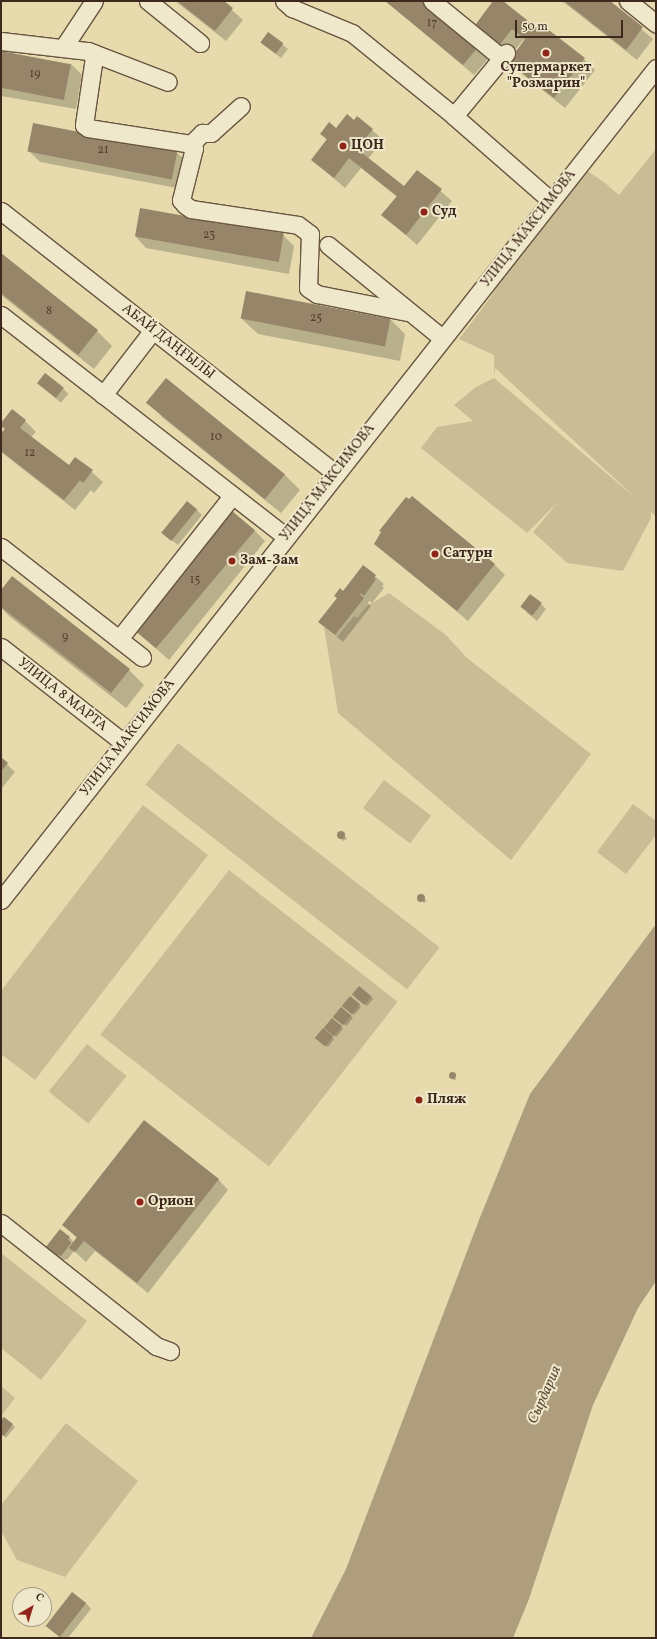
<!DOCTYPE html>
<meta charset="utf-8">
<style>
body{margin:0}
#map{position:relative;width:657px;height:1639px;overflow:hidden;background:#e7dbae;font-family:Vollkorn,serif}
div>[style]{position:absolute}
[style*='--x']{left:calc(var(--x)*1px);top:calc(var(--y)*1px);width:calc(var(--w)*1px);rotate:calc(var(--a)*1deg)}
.green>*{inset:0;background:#cabd95;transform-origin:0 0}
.water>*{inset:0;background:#ae9e7d}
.shadow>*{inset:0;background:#0003;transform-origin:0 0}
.building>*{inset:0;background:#968568;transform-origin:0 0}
.round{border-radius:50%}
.roads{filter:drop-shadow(1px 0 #685541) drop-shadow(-1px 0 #685541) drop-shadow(0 1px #685541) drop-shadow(0 -1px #685541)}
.minor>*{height:17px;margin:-8.5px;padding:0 8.5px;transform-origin:8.5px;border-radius:8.5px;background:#efe8ca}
.dots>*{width:11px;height:11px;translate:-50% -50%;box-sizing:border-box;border:2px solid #efe8ca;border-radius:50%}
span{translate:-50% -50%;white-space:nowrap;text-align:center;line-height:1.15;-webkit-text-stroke:4px #efe8ca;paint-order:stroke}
.number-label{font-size:12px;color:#543f30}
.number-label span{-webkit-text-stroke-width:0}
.poi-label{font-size:14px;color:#3e281d;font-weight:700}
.left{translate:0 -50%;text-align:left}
.street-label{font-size:14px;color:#3e281d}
.water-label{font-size:15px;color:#604b3a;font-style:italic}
.frame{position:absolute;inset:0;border:2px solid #3e281d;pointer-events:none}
.north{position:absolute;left:12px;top:1587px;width:40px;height:40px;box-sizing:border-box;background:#efe8ca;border:1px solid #a89b85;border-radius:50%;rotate:38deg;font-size:11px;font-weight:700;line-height:16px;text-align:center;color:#3e281d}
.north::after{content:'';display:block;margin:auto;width:14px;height:18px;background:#8f2418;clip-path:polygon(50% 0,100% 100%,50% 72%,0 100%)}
.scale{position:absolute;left:515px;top:20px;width:108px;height:18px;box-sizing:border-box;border:2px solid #3e281d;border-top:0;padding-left:5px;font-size:12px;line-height:14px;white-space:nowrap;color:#3e281d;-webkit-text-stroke:3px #efe8ca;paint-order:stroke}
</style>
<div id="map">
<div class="green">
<div style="clip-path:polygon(evenodd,656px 149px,656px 517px,651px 512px,651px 518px,623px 571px,567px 563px,533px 532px,559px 501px,527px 533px,421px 448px,437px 427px,473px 421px,454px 405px,476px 387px,494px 378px,494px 355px,459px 339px,487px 302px,579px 165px,605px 183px,619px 195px,656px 149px,495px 368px,638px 500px,494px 378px,495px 368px)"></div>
<div style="clip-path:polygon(389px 593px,446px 635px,467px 658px,591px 754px,511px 860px,338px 713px,324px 627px,337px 637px,354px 616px,357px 618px,367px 606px)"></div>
<div style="left:178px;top:743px;width:332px;height:53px;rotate:38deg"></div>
<div style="left:384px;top:780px;width:59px;height:35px;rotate:37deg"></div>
<div style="clip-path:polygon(633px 804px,656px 821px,656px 835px,626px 874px,597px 852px)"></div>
<div style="clip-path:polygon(143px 805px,208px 855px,35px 1080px,1px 1054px,1px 991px)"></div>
<div style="left:229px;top:870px;width:214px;height:209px;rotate:38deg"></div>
<div style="left:87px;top:1044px;width:51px;height:61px;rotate:39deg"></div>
<div style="clip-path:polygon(1px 1253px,87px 1321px,41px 1380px,1px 1348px)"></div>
<div style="clip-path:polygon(1px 1386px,15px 1398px,1px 1416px)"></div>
<div style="clip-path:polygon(66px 1423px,138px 1481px,65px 1577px,17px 1560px,1px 1531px,1px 1505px)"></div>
</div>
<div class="water">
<div style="clip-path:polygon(656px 924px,656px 1281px,638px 1308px,593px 1405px,529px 1599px,513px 1638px,311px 1638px,346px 1569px,479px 1220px,530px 1094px)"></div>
</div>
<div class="shadow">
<div style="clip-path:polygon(175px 1px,222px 1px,243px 20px,226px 41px)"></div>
<div style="clip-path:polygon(386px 1px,422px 1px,489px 58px,474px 75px)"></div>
<div style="clip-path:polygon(495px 1px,501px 1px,537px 30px,541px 25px,584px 59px,595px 70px,565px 108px,520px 72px,509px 62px,525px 40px,524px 39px,509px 57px,485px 38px)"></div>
<div style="clip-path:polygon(562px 1px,608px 1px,653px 39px,637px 60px)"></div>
<div style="clip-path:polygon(268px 33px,288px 49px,281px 58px,267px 47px)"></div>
<div style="clip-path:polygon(1px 52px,71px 64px,82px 75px,76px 109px,1px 96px)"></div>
<div style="clip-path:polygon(354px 122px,372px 130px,383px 140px,368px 159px,405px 187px,417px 171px,452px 201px,417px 245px,383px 215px,397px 197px,361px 168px,345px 188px,312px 160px,327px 140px,321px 134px)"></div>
<div style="clip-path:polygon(29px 151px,176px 152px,187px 162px,182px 189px,40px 162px)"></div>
<div style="clip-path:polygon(283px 235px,294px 246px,289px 274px,146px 248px,136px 237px)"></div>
<div style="clip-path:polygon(1px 254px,97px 331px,112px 346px,94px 369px,1px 295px)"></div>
<div style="clip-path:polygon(242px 319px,390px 319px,405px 334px,400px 361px,258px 334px)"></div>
<div style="left:46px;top:374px;width:30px;height:12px;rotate:41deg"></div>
<div style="clip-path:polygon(148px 402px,284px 474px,300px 490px,281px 513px,163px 418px)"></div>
<div style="clip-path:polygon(25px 421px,36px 432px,31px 437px,69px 467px,76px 458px,103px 482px,94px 493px,91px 490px,75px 510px,1px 452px,1px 435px,6px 429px)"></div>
<div style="clip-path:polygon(196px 509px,202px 515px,178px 545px,169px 538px)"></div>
<div style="clip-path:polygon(254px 530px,265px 541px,169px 660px,136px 631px)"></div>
<div style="clip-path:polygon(376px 544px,494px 564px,505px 575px,468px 621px)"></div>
<div style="clip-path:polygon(363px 566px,384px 584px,382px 586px,384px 588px,372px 603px,369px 601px,368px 603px,371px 606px,343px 642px,320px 622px)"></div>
<div style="clip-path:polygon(1px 592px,129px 670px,144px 685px,126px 708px,9px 616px,1px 608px)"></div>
<div style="clip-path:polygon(541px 604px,546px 609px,537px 621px,526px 612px)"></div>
<div style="clip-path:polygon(1px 759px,15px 772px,1px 789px)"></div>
<div style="clip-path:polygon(341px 832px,346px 837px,347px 839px,343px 841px,340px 838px,338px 835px)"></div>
<div style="clip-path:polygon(421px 895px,427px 901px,424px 903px,419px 897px)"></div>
<div style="clip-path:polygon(371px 996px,373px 999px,367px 1006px,355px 997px)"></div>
<div style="clip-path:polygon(350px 998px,361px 1007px,354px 1015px,346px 1008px)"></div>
<div style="clip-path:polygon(350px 1015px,353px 1018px,346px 1026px,337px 1019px)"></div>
<div style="clip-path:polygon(341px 1027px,343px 1029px,336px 1037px,328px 1030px)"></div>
<div style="clip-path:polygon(324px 1030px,334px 1039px,328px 1047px,319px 1040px)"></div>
<div style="clip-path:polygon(450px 1074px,454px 1074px,456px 1080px,453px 1080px)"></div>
<div style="clip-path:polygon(218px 1179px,228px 1190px,148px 1293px,95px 1251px,86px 1262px,74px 1251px,67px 1260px,65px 1259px,63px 1262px,51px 1253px,69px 1237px,74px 1242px,77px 1238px,63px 1225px)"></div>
<div style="clip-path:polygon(4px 1418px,15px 1427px,6px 1438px,1px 1434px,1px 1422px)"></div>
<div style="clip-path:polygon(86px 1603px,91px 1609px,68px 1638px,62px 1638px,53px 1631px)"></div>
</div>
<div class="building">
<div style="clip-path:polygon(177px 1px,224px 1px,233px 8px,215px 31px)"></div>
<div style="clip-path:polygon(385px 1px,423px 1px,479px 46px,463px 65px)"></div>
<div style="clip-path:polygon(493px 1px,503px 1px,537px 28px,541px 24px,585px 58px,554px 98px,508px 62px,525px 39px,512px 29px,498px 47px,473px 28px)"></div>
<div style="clip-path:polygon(564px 1px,610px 1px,643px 27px,626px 50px)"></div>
<div style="left:268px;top:32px;width:19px;height:13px;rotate:36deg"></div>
<div style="left:1px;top:51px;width:71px;height:36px;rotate:11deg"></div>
<div style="clip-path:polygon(347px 114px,354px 120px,357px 116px,373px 129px,357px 149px,404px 186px,417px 170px,442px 189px,406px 235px,381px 215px,397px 196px,349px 158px,334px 178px,311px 160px,327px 139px,320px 134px,329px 122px,336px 128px)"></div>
<div style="left:33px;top:123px;width:147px;height:29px;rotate:11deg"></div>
<div style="left:140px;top:208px;width:146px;height:29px;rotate:10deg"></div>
<div style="clip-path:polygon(1px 253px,98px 330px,78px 355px,1px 293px)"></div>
<div style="left:246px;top:291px;width:147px;height:28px;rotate:11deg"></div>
<div style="left:45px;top:373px;width:24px;height:13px;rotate:38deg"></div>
<div style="left:166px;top:378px;width:153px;height:32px;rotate:39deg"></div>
<div style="clip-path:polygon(12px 409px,26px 420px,20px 428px,69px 465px,75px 457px,93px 470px,83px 483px,80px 480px,64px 500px,1px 451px,1px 433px,5px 429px,1px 426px,1px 423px)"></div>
<div style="clip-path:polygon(412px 496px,495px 564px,457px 611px,374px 544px,381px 532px,379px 531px,406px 497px,409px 499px)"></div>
<div style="left:187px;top:501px;width:13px;height:41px;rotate:39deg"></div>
<div style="left:232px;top:511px;width:30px;height:154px;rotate:40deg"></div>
<div style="clip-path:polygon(363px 565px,376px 575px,374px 578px,376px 579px,364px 596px,361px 593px,360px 595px,364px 598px,335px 635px,318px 622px,337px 598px,334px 596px,340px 588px,343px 591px)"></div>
<div style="clip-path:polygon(12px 576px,130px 669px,111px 693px,1px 607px,1px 590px)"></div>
<div style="left:530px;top:594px;width:15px;height:16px;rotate:37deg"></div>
<div style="clip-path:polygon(1px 757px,8px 763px,1px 771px)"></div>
<div class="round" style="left:337px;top:831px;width:8px;height:8px"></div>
<div class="round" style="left:417px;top:894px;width:8px;height:8px"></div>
<div style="left:359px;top:986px;width:16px;height:11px;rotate:40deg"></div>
<div style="left:350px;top:996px;width:13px;height:13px;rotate:39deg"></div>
<div style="left:341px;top:1007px;width:13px;height:13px;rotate:39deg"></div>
<div style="left:332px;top:1018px;width:13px;height:13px;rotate:39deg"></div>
<div style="left:323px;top:1028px;width:13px;height:13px;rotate:39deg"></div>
<div class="round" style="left:448.5px;top:1071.5px;width:7px;height:7px"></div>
<div style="clip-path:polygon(144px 1120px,219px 1179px,137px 1283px,84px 1241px,75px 1252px,69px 1248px,77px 1237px,62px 1225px)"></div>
<div style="clip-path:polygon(60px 1229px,70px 1237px,68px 1239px,71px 1243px,61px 1256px,59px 1255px,57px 1257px,45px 1248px)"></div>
<div style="clip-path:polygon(4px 1417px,13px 1424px,4px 1436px,1px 1434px,1px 1420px)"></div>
<div style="left:72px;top:1592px;width:18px;height:43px;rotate:38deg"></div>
</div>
<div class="roads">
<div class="minor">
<div style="--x:148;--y:1;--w:67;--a:38.9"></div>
<div style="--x:284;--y:1;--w:11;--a:41"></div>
<div style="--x:292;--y:8;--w:65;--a:22.6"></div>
<div style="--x:352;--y:33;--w:132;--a:39.1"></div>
<div style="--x:454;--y:116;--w:129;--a:41.2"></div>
<div style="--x:432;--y:1;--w:90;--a:39.2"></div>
<div style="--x:628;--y:1;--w:36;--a:39"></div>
<div style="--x:1;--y:41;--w:88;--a:6.6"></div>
<div style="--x:88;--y:51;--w:5;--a:22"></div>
<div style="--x:93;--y:53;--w:4;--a:76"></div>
<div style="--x:94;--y:57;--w:69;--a:98.4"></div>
<div style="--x:84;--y:125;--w:5;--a:37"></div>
<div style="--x:88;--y:128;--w:104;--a:8.8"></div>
<div style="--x:191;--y:144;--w:5;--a:53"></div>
<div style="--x:194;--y:148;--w:54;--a:104"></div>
<div style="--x:181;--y:200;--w:6;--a:51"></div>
<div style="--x:185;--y:205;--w:7;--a:34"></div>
<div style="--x:191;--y:209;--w:108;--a:8.5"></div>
<div style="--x:298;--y:225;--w:15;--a:37"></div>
<div style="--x:310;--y:234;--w:54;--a:92.1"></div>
<div style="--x:308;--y:288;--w:11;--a:34"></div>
<div style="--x:317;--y:294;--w:93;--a:11.2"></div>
<div style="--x:63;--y:48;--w:56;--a:-56.6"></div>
<div style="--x:93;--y:53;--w:80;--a:21.1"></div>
<div style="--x:454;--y:116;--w:82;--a:-50.5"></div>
<div style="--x:191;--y:144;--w:16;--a:-45"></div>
<div style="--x:202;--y:133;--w:9;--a:0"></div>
<div style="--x:211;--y:133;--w:40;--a:-42"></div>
<div style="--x:1;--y:211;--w:426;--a:38.1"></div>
<div style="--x:328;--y:245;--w:147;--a:39.2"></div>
<div style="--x:1;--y:315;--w:361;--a:37.9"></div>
<div style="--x:103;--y:395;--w:82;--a:-52.4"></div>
<div style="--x:1;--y:547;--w:179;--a:38"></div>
<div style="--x:119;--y:639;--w:182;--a:-51.7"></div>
<div style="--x:1;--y:647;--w:156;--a:38"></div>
<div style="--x:1;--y:900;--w:1059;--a:-51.79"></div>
<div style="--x:1;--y:1223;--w:198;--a:38.4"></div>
<div style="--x:156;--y:1346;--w:15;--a:20"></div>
</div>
</div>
<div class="dots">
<div style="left:546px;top:53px;background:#8f2418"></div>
<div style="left:343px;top:146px;background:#8f2418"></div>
<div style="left:424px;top:212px;background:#8f2418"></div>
<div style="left:435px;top:554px;background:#8f2418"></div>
<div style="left:232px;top:561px;background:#8f2418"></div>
<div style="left:419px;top:1100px;background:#8f2418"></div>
<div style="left:140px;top:1202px;background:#8f2418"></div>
</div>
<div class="number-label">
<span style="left:432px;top:24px">17</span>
<span style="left:35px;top:75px">19</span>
<span style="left:103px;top:151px">21</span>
<span style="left:209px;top:236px">23</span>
<span style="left:49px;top:312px">8</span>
<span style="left:316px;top:319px">25</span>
<span style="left:216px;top:438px">10</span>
<span style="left:30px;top:454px">12</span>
<span style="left:195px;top:581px">15</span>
<span style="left:65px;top:638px">9</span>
</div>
<div class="poi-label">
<span style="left:546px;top:76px">Супермаркет<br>"Розмарин"</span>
<span class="left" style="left:351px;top:146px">ЦОН</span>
<span class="left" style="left:432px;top:212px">Суд</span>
<span class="left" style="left:443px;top:554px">Сатурн</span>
<span class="left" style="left:240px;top:561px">Зам-Зам</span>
<span class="left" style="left:427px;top:1100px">Пляж</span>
<span class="left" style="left:148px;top:1202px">Орион</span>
</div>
<div class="street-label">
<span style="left:529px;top:229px;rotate:-52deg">УЛИЦА МАКСИМОВА</span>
<span style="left:168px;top:342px;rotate:38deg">АБАЙ ДАҢҒЫЛЫ</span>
<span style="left:328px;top:483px;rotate:-52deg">УЛИЦА МАКСИМОВА</span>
<span style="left:62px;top:695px;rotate:38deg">УЛИЦА 8 МАРТА</span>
<span style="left:128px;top:738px;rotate:-52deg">УЛИЦА МАКСИМОВА</span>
</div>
<div class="water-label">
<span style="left:545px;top:1395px;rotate:-66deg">Сырдария</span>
</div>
<div class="frame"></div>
<div class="north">С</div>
<div class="scale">50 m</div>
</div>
